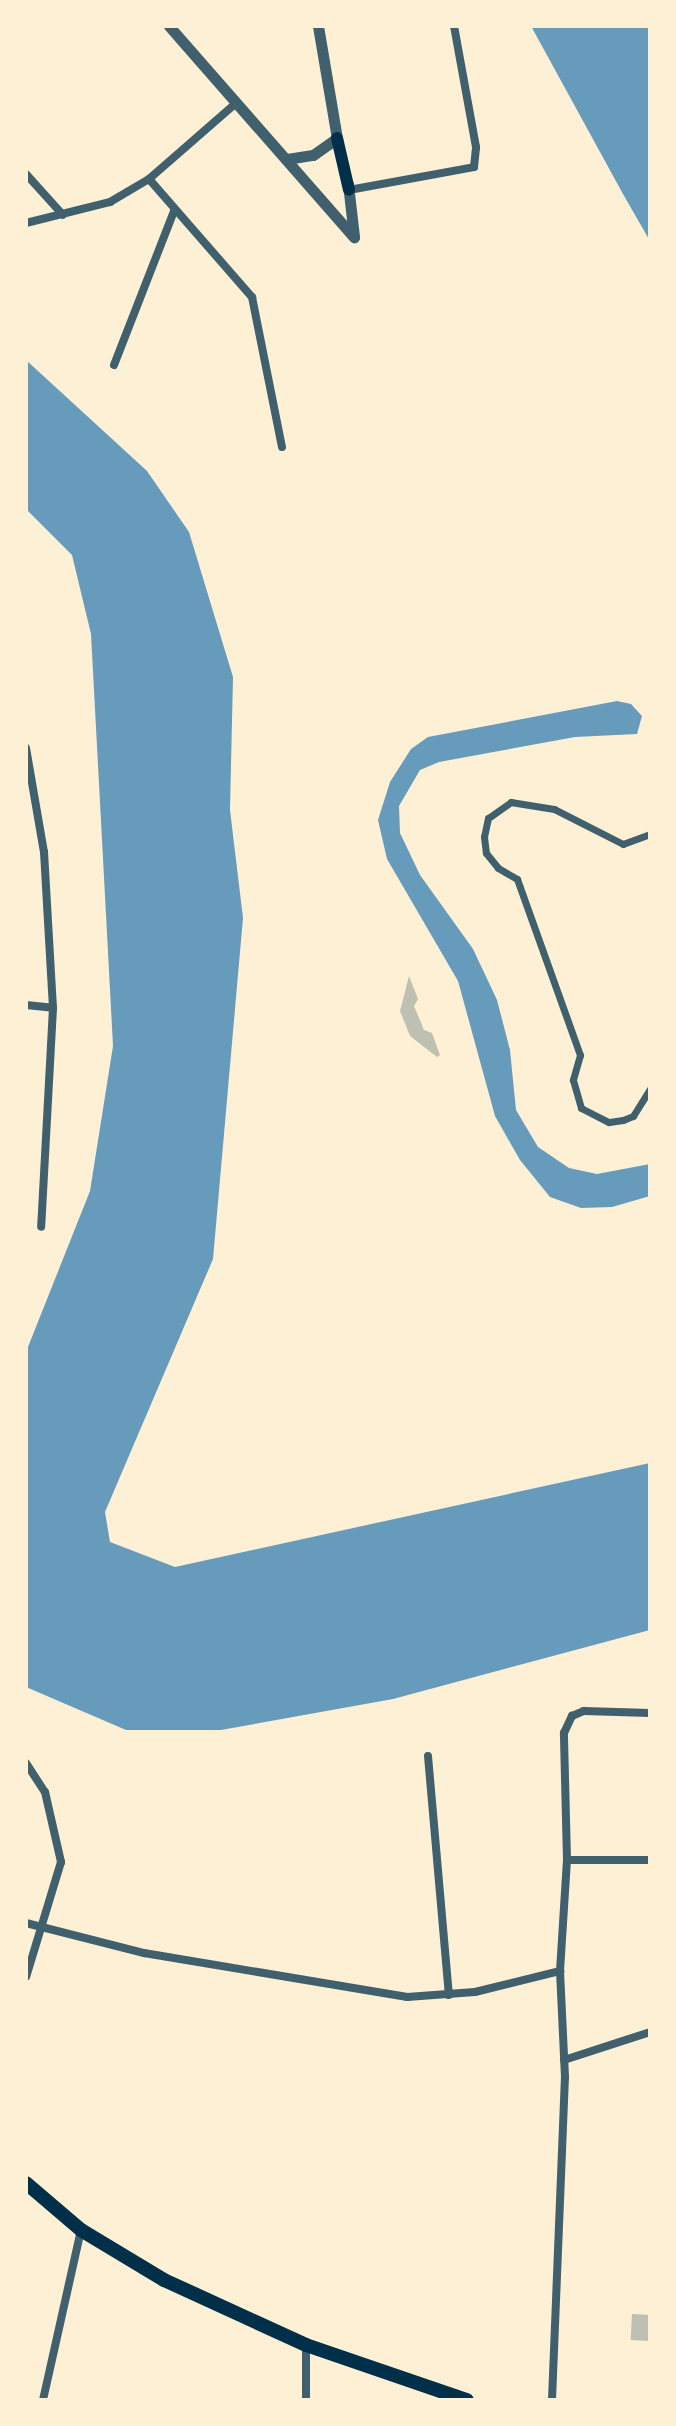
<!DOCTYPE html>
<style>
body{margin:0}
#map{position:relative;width:676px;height:2426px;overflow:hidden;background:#fdf0d5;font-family:Poppins,sans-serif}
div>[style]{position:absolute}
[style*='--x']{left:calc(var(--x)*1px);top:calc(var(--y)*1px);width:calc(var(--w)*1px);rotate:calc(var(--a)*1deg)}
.water>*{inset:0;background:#669bbc}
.building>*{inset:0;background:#bec0b2;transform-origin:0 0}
.pedestrian>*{height:7px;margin:-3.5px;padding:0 3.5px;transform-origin:3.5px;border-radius:3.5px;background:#3f606c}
.minor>*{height:8px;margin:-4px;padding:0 4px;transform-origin:4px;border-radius:4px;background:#3f606c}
.tertiary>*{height:11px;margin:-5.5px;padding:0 5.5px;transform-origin:5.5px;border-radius:5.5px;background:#3f606c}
.secondary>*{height:12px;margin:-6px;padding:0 6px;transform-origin:6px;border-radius:6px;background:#003049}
.trunk>*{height:14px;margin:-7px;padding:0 7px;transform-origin:7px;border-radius:7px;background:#003049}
span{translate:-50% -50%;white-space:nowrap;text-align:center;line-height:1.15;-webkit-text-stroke:8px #fdf0d5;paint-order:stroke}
.frame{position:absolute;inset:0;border:28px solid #fdf0d5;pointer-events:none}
</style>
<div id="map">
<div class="water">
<div style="clip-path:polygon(531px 26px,650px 26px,650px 241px,623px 194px)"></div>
<div style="clip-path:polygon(26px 360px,147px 471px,189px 532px,233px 677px,230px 810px,243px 918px,213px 1259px,105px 1512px,110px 1542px,175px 1567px,650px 1463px,650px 1630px,393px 1699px,221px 1730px,126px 1730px,26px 1687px,26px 1352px,90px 1191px,113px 1046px,91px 634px,72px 555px,26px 509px)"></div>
<div style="clip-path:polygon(617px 701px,631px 704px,642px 716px,637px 734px,575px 737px,439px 762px,420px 770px,399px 806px,400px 833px,420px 875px,473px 949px,497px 1000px,510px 1050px,516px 1110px,538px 1147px,569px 1168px,597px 1174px,650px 1164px,650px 1196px,612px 1207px,581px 1208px,550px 1197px,520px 1160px,495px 1116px,458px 981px,387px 859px,378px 820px,390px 782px,411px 749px,428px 737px)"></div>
</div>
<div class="building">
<div style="clip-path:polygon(409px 976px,418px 999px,414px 1006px,424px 1030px,432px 1033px,440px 1055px,437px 1057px,410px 1036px,400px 1011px)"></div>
<div style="left:632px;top:2314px;width:18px;height:26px;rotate:3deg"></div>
</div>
<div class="pedestrian">
<div style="--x:650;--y:834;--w:29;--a:160"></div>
<div style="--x:623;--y:844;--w:77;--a:-153.1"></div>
<div style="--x:554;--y:809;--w:44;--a:-170.8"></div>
<div style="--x:511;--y:802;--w:28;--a:145"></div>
<div style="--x:488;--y:818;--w:19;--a:102"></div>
<div style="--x:484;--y:837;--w:16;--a:83"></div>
<div style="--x:486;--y:853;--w:19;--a:51"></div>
<div style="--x:498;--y:868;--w:22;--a:30"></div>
<div style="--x:517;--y:879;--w:187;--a:70.3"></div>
<div style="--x:580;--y:1055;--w:26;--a:106"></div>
<div style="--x:573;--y:1080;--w:29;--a:74"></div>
<div style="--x:581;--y:1108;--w:31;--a:27"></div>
<div style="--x:609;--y:1122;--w:14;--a:-8"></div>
<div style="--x:623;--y:1120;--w:11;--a:-22"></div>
<div style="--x:633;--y:1116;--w:32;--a:-58"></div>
</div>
<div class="minor">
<div style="--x:26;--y:174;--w:55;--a:47.9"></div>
<div style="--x:149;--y:179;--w:157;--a:48.9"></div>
<div style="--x:252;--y:297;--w:153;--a:78.7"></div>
<div style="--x:349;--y:190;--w:127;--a:-10.4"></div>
<div style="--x:474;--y:167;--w:20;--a:-84"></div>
<div style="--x:476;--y:147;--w:123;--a:-100.3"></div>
<div style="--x:26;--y:223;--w:87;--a:-14"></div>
<div style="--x:110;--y:202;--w:45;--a:-30.5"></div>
<div style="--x:149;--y:179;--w:116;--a:-41.1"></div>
<div style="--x:114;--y:365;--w:165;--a:-68.7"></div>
<div style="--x:26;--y:748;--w:106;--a:80.2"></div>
<div style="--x:44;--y:852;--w:156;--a:86.7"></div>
<div style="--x:53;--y:1008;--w:219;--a:93.1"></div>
<div style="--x:26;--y:1005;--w:27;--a:6"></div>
<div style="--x:428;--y:1756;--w:240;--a:85"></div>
<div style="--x:26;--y:1763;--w:35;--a:57"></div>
<div style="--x:45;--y:1792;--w:72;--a:77.1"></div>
<div style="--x:61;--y:1862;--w:120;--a:106.9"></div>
<div style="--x:567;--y:1860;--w:83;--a:0"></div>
<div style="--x:26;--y:1923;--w:122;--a:14.3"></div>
<div style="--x:144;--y:1953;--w:267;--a:9.5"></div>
<div style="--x:407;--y:1997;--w:68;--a:-4.2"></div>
<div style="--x:475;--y:1992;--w:88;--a:-13.9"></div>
<div style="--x:564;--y:2060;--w:90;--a:-18"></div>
<div style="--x:43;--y:2400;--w:174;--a:-77.4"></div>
<div style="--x:306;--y:2400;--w:55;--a:-90"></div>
<div style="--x:552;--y:2400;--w:323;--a:-87.7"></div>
<div style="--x:565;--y:2077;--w:106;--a:-92.7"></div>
<div style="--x:560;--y:1971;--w:111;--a:-86.4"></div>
<div style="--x:567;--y:1860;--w:127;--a:-91.4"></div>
<div style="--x:564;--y:1733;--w:19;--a:-65"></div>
<div style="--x:572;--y:1716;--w:13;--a:-23"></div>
<div style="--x:584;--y:1711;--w:66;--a:1.7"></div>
</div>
<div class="tertiary">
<div style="--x:169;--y:26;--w:281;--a:48.8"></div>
<div style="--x:318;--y:26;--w:120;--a:80.4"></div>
<div style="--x:287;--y:159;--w:26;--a:-9"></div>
<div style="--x:313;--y:155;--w:29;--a:-35"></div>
<div style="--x:348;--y:184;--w:53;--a:83.5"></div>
</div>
<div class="secondary">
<div style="--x:337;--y:138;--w:53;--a:77"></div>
</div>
<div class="trunk">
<div style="--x:26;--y:2183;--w:72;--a:40.5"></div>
<div style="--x:81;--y:2230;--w:97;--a:31.1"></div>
<div style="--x:164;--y:2280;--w:156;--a:24.6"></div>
<div style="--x:306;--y:2345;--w:170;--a:18.9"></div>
</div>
<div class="frame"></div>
</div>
